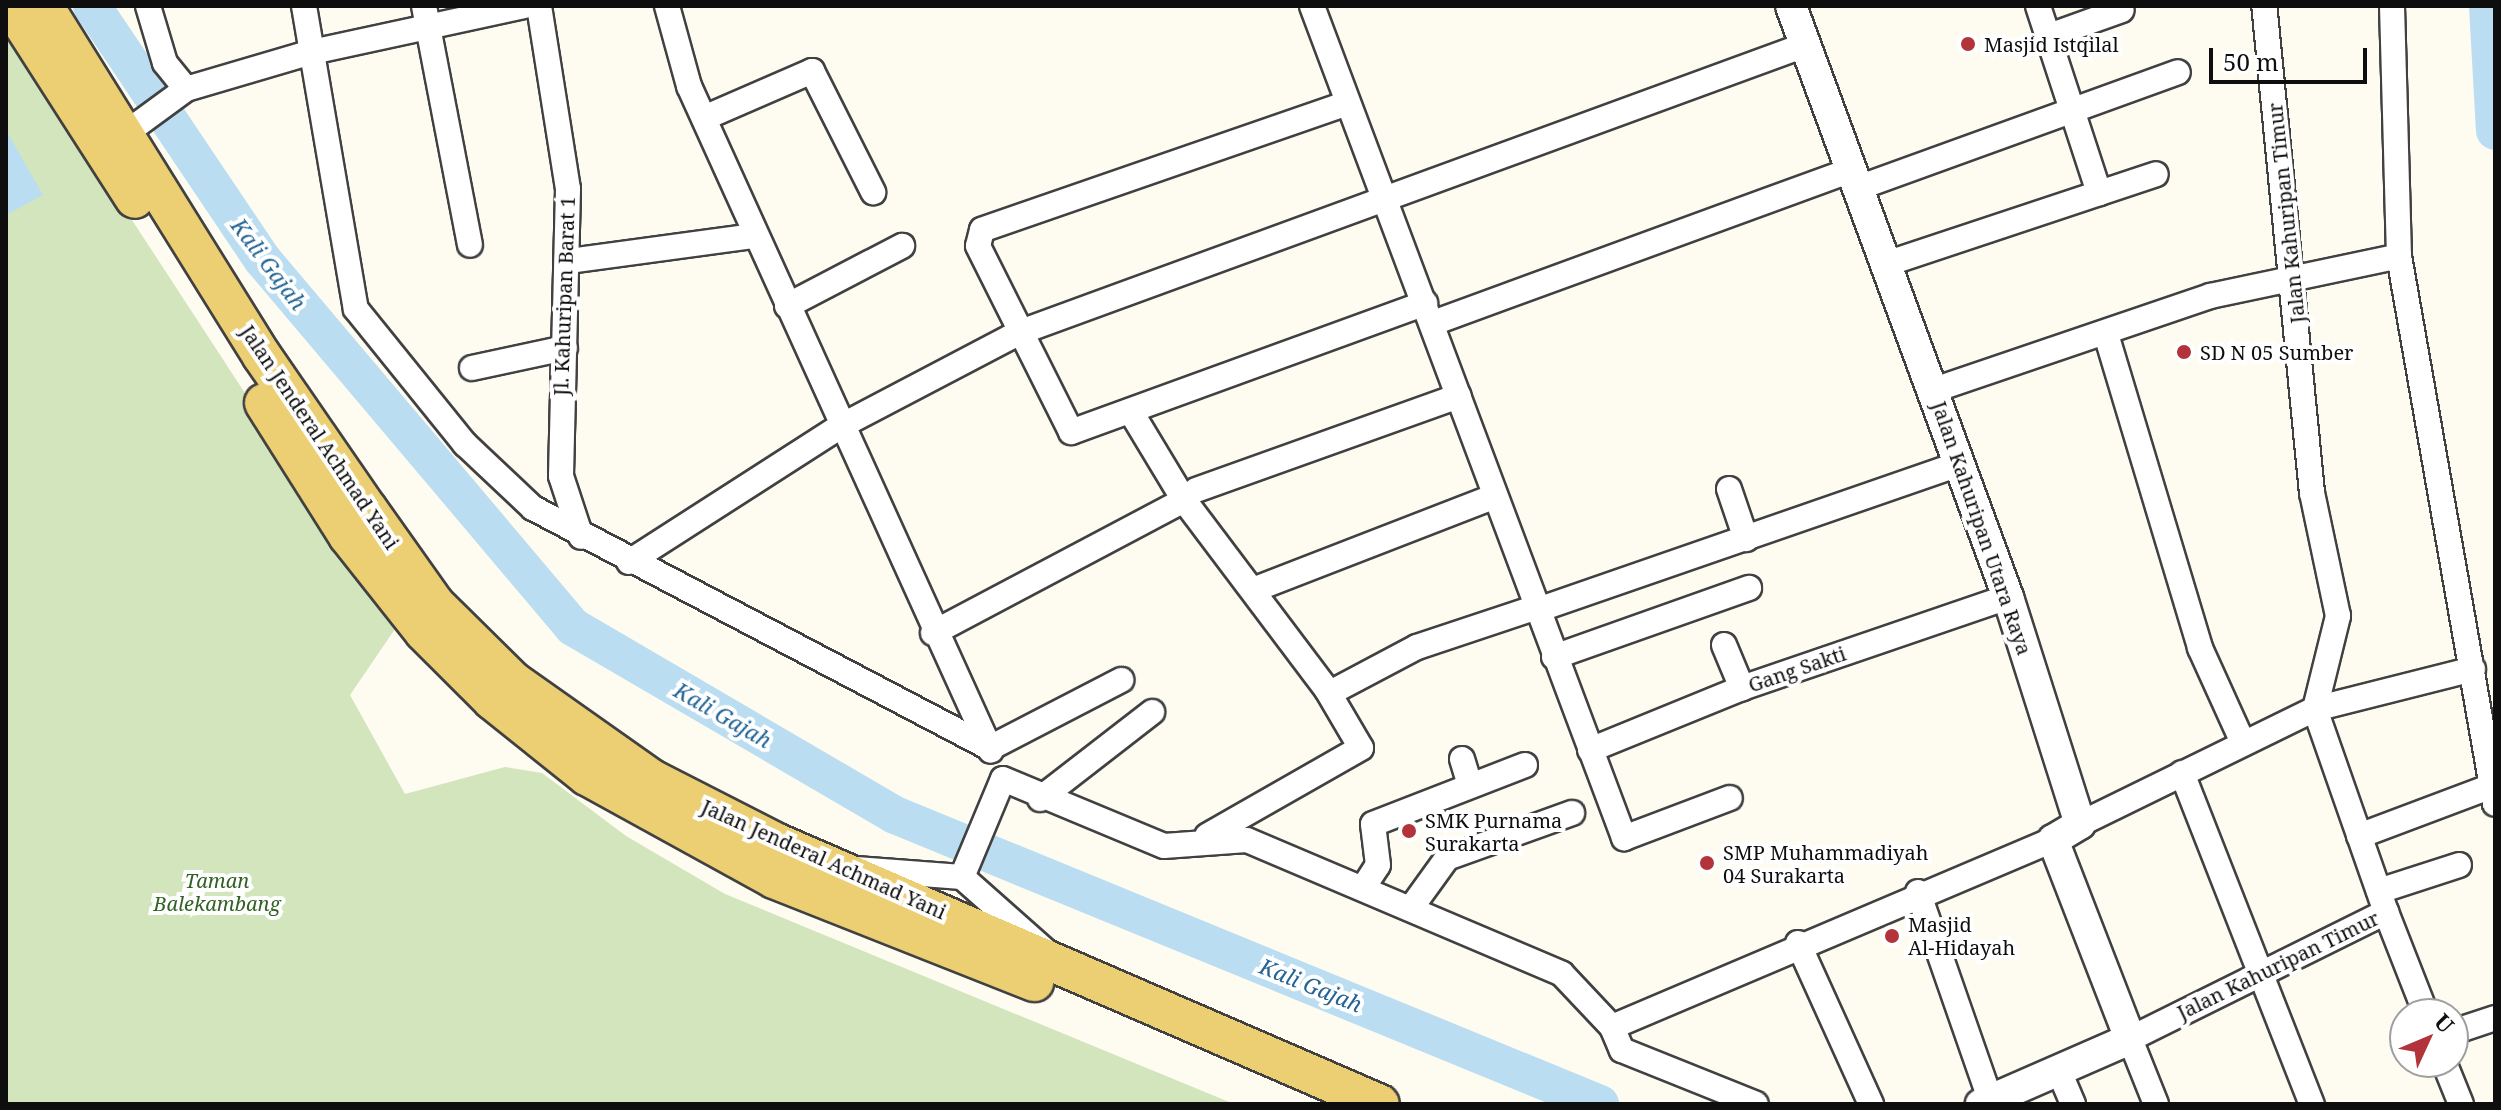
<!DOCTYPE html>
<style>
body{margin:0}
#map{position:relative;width:2501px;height:1110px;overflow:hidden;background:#fefbf1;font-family:"Noto Serif",serif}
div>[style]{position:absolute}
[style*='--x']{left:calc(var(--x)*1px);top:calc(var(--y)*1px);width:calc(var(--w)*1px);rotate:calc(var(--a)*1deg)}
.green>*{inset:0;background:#d2e5bd}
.water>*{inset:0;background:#baddf1}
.river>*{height:38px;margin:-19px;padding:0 19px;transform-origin:19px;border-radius:19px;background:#baddf1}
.roads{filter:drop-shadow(2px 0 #414141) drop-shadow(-2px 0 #414141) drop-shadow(0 2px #414141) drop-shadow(0 -2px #414141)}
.minor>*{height:24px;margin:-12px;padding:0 12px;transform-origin:12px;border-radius:12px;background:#fff}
.tertiary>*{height:30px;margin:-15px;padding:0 15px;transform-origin:15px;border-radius:15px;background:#fff}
.primary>*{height:38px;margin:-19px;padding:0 19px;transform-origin:19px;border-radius:19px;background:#ecce73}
.dots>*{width:22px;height:22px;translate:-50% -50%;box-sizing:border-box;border:4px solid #fff;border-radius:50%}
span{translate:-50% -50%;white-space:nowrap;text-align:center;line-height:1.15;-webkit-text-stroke:8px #fff;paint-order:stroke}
.poi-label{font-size:20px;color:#0e0e0e}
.left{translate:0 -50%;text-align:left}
.street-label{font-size:20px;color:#0e0e0e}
.park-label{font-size:20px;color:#316124;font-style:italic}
.water-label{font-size:22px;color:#236495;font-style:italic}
.frame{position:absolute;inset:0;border:8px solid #0e0e0e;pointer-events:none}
.north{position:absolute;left:2389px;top:998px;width:80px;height:80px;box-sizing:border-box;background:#fff;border:2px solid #9f9f9f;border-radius:50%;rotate:46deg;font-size:22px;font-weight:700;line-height:32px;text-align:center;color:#0e0e0e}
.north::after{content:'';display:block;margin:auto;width:28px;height:36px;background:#b23339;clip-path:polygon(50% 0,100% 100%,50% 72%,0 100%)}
.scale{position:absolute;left:2209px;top:48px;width:158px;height:36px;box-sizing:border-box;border:4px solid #0e0e0e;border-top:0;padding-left:10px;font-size:24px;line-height:28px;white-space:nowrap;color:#0e0e0e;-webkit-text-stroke:6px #fff;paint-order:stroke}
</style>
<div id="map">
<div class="green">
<div style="clip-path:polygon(6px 27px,397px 626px,350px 695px,405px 794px,505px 767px,542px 773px,626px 836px,725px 894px,1234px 1104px,6px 1104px)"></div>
</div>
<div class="water">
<div style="clip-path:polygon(6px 130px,43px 195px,6px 215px)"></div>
</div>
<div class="river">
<div style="--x:92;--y:6;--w:305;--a:56.1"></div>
<div style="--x:262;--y:259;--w:482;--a:49.8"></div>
<div style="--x:573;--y:627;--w:373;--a:30.3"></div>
<div style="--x:895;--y:815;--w:762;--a:22.29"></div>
<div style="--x:2488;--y:6;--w:125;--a:86.8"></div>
</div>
<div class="roads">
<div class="minor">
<div style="--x:148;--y:6;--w:59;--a:73.4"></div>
<div style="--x:165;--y:63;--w:33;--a:51"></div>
<div style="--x:304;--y:6;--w:307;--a:80.3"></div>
<div style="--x:356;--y:309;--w:174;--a:51.1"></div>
<div style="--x:465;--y:444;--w:93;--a:43.3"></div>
<div style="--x:533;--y:508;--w:516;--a:27.71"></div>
<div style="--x:990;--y:748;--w:148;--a:-27.4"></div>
<div style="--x:424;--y:6;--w:243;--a:79.1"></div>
<div style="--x:539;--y:6;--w:185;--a:81"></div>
<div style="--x:568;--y:189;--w:287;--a:91.4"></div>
<div style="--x:561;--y:476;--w:64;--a:71.8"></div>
<div style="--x:667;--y:6;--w:83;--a:74.6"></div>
<div style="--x:689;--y:86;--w:730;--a:65.58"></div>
<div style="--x:1312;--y:6;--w:889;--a:69.44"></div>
<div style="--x:1624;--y:838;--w:113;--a:-20.7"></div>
<div style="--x:2038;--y:6;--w:197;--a:71.9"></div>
<div style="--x:2392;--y:6;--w:250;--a:88.4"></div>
<div style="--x:2399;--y:256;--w:556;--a:80.06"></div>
<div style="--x:2049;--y:36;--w:77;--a:-19.6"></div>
<div style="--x:1345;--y:104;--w:384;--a:160.9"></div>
<div style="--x:982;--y:230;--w:16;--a:104"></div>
<div style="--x:978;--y:246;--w:208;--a:63.4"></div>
<div style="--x:1071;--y:432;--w:377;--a:-20"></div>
<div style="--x:704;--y:118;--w:118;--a:-23.5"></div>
<div style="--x:812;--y:71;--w:136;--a:63.2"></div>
<div style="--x:115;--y:141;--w:88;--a:-36.2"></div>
<div style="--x:186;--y:89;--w:131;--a:-16.4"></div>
<div style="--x:312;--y:52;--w:217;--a:-12.2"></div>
<div style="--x:1858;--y:188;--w:340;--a:-19.9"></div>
<div style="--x:569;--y:261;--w:188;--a:-7.7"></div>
<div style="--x:1889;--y:263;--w:281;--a:-18.4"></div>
<div style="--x:787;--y:306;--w:130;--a:-27.6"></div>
<div style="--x:1433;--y:323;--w:444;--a:-20.1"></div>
<div style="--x:2106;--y:334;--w:328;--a:73.3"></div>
<div style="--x:2200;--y:648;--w:104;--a:65.6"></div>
<div style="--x:472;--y:368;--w:95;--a:-12.1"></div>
<div style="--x:1934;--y:390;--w:292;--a:-18.8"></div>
<div style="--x:2210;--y:296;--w:193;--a:-11.9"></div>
<div style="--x:1131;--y:412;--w:103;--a:58.9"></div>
<div style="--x:1184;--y:500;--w:238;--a:53"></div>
<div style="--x:1327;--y:690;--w:67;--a:59.6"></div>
<div style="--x:1361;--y:748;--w:177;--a:150.3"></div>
<div style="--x:1729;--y:489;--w:53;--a:71.2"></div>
<div style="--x:1196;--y:490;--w:279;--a:-19.7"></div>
<div style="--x:629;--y:562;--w:252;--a:-32.7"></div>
<div style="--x:841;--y:426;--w:200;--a:-27.7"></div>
<div style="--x:1018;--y:333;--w:838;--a:-20.1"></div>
<div style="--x:1253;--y:590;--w:260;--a:-21.2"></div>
<div style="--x:1549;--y:606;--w:435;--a:-19.1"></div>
<div style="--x:933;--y:633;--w:284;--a:-27.9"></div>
<div style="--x:1724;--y:645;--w:47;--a:67.3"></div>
<div style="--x:1554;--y:657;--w:207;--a:-19.5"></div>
<div style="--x:1330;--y:693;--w:98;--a:-27.9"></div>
<div style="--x:1417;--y:647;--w:123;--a:-18.4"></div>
<div style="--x:1590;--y:750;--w:164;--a:-22.2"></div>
<div style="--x:1742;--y:688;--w:281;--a:-18.9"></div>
<div style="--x:1462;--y:759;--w:28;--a:73"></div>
<div style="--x:2182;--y:773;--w:356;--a:68.6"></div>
<div style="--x:1040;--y:799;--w:142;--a:-37.8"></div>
<div style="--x:2080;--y:824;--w:262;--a:-26.1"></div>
<div style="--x:2315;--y:709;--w:163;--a:-14.2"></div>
<div style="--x:2359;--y:836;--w:142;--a:-20.6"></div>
<div style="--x:856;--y:869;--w:106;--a:4.3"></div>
<div style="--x:962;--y:877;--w:116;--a:41.5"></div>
<div style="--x:962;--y:877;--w:106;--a:-67.3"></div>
<div style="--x:1003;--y:779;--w:174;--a:22.6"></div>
<div style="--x:1164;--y:846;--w:83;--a:-4.1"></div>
<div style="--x:1247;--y:840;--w:342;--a:23"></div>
<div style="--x:1562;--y:974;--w:73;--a:46.7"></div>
<div style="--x:1612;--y:1027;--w:479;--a:-23"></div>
<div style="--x:1363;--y:888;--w:27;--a:-57"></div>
<div style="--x:1378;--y:865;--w:41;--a:-97"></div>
<div style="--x:1373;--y:824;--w:163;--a:-21.2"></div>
<div style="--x:2379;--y:891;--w:84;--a:-18"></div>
<div style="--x:1918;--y:892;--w:225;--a:70.8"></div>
<div style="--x:1411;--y:908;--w:62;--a:-54.2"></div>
<div style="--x:1447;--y:858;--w:133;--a:-19.8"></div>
<div style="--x:2386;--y:912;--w:110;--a:68.6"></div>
<div style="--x:1798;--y:943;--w:177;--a:65.6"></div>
<div style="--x:1612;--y:1027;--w:25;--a:67"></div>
<div style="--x:1622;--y:1050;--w:144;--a:21.9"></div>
<div style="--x:2453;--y:1032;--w:44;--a:-18.4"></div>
<div style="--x:2444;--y:1062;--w:45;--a:68"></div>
<div style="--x:2059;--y:1071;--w:36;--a:67"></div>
<div style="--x:2156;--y:1104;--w:70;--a:-111.8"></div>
<div style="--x:2130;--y:1039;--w:286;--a:-26.4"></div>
<div style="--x:2386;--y:912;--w:215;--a:-109.3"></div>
<div style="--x:2315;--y:709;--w:96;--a:-76.1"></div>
<div style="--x:2338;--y:616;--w:126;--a:-101.9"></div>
<div style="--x:2312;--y:493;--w:489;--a:-95.6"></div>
</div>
<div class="tertiary">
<div style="--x:1791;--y:6;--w:630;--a:69.84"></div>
<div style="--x:2008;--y:597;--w:238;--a:72.4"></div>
<div style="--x:2080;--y:824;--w:31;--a:149"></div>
<div style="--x:2053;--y:840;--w:213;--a:68.8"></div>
<div style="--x:2130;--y:1039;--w:163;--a:156.4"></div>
</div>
<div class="primary">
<div style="--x:11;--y:6;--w:229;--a:57.3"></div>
<div style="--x:44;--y:6;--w:412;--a:58.1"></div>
<div style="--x:262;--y:356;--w:185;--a:55.4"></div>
<div style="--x:367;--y:508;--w:118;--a:54.7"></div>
<div style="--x:435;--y:604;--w:110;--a:44.6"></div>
<div style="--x:513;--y:681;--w:170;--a:35.2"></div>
<div style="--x:652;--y:779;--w:138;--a:27.1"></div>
<div style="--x:775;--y:842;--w:659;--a:23.42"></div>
<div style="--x:264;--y:403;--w:157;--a:57.7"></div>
<div style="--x:348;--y:536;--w:122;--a:51.6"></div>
<div style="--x:424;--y:632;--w:96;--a:45"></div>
<div style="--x:492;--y:700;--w:122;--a:38.7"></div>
<div style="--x:587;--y:776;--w:213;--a:28.8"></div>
<div style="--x:774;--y:879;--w:280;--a:21.6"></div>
</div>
</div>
<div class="dots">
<div style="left:1968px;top:44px;background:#b23339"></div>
<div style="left:2184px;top:352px;background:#b23339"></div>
<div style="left:1409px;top:831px;background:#b23339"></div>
<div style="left:1707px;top:863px;background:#b23339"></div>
<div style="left:1892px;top:936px;background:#b23339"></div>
</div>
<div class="poi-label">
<span class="left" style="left:1984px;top:44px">Masjid Istqilal</span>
<span class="left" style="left:2200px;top:352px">SD N 05 Sumber</span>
<span class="left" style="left:1425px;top:832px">SMK Purnama<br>Surakarta</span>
<span class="left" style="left:1723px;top:864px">SMP Muhammadiyah<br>04 Surakarta</span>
<span class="left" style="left:1908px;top:936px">Masjid<br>Al-Hidayah</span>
</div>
<div class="street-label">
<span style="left:2286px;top:213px;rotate:-96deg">Jalan Kahuripan Timur</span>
<span style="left:564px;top:296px;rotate:-88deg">Jl. Kahuripan Barat 1</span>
<span style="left:320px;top:437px;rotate:56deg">Jalan Jenderal Achmad Yani</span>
<span style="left:1982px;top:528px;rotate:71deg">Jalan Kahuripan Utara Raya</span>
<span style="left:1797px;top:669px;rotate:-19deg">Gang Sakti</span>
<span style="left:824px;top:859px;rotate:24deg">Jalan Jenderal Achmad Yani</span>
<span style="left:2278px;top:965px;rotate:-26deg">Jalan Kahuripan Timur</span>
</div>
<div class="park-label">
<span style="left:217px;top:892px">Taman<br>Balekambang</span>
</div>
<div class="water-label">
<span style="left:269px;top:264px;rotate:53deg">Kali Gajah</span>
<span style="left:723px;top:715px;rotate:30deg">Kali Gajah</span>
<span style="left:1311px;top:985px;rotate:22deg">Kali Gajah</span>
</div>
<div class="frame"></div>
<div class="north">U</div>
<div class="scale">50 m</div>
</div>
